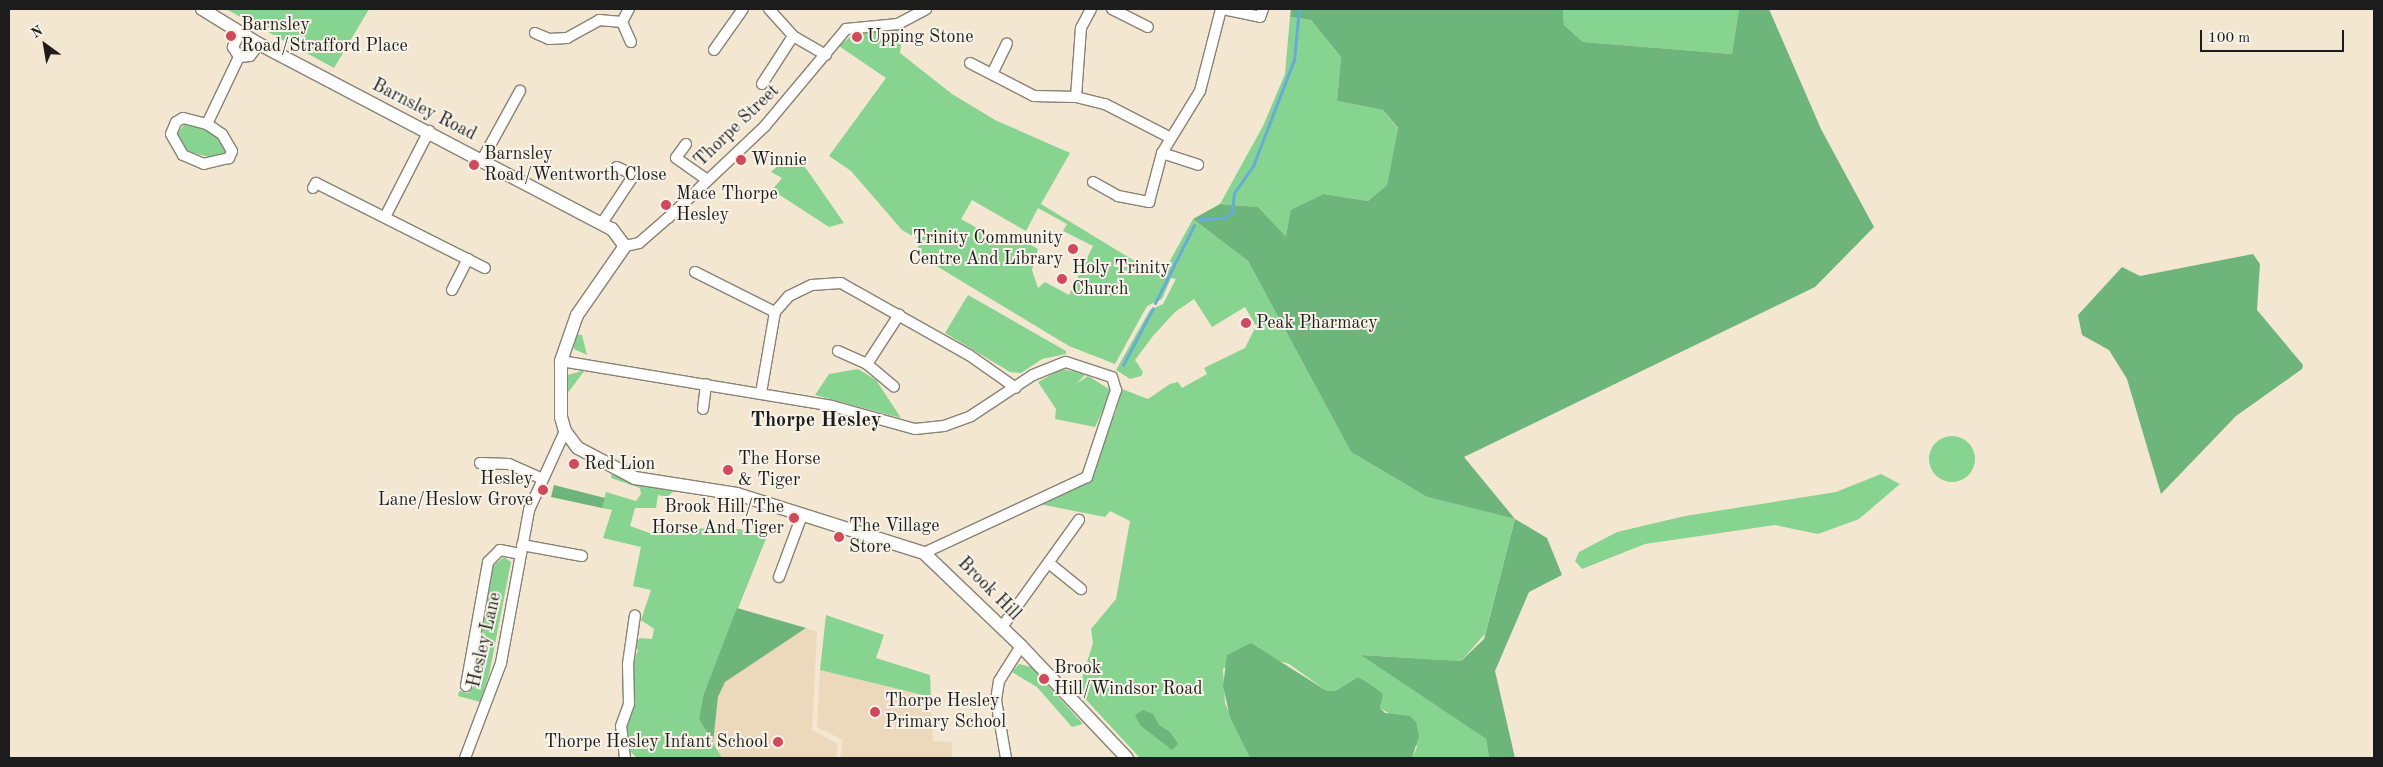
<!DOCTYPE html>
<style>
body{margin:0}
#map{position:relative;width:2383px;height:767px;overflow:hidden;background:#f4e7d1;font-family:"Old Standard TT",serif}
div>[style]{position:absolute}
[style*='--x']{left:calc(var(--x)*1px);top:calc(var(--y)*1px);width:calc(var(--w)*1px);rotate:calc(var(--a)*1deg)}
.built>*{inset:0;background:#ecd8ba}
.green>*{inset:0;background:#87d390}
.round{border-radius:50%}
.forest>*{inset:0;background:#6db57a}
.stream>*{height:3px;margin:-1.5px;padding:0 1.5px;transform-origin:1.5px;border-radius:1.5px;background:#65acdc}
.roads{filter:drop-shadow(1px 0 #888276) drop-shadow(-1px 0 #888276) drop-shadow(0 1px #888276) drop-shadow(0 -1px #888276)}
.minor>*{height:10px;margin:-5px;padding:0 5px;transform-origin:5px;border-radius:5px;background:#fff}
.major>*{height:12px;margin:-6px;padding:0 6px;transform-origin:6px;border-radius:6px;background:#fff}
.dots>*{width:14px;height:14px;translate:-50% -50%;box-sizing:border-box;border:2px solid #f7f3e8;border-radius:50%}
span{translate:-50% -50%;white-space:nowrap;text-align:center;line-height:1.15;-webkit-text-stroke:4px #f7f3e8;paint-order:stroke}
.poi-label{font-size:18px;color:#1c1c1c}
.left{translate:0 -50%;text-align:left}
.right{translate:-100% -50%;text-align:right}
.street-label{font-size:18px;color:#1c1c1c}
.quarter-label{font-size:20px;color:#1c1c1c;font-weight:700}
.frame{position:absolute;inset:0;border:10px solid #1c1c1c;pointer-events:none}
.north{position:absolute;left:20px;top:20px;width:50px;height:50px;-webkit-text-stroke:4px #f7f3e8;paint-order:stroke;rotate:328deg;font-size:14px;font-weight:700;line-height:20px;text-align:center;color:#1c1c1c}
.north::after{content:'';display:block;margin:auto;width:18px;height:22px;background:#1c1c1c;clip-path:polygon(50% 0,100% 100%,50% 72%,0 100%)}
.scale{position:absolute;left:2200px;top:30px;width:144px;height:22px;box-sizing:border-box;border:2px solid #1c1c1c;border-top:0;padding-left:6px;font-size:15px;line-height:18px;white-space:nowrap;color:#1c1c1c;-webkit-text-stroke:4px #f7f3e8;paint-order:stroke}
</style>
<div id="map">
<div class="built">
<div style="clip-path:polygon(806px 628px,817px 632px,812px 730px,838px 744px,836px 758px,722px 758px,713px 743px,718px 697px,725px 682px)"></div>
<div style="clip-path:polygon(820px 670px,931px 697px,933px 741px,952px 742px,952px 758px,840px 758px,843px 740px,817px 727px)"></div>
</div>
<div class="green">
<div style="clip-path:polygon(226px 9px,369px 9px,334px 68px)"></div>
<div style="clip-path:polygon(1563px 9px,1739px 9px,1732px 54px,1583px 42px,1564px 25px)"></div>
<div style="clip-path:polygon(1290px 17px,1311px 20px,1341px 57px,1337px 101px,1383px 110px,1398px 129px,1387px 185px,1368px 201px,1324px 194px,1286px 238px,1258px 207px,1220px 204px,1263px 126px,1285px 74px)"></div>
<div style="clip-path:polygon(evenodd,903px 29px,900px 53px,952px 94px,995px 120px,1070px 153px,1041px 204px,1161px 277px,1193px 219px,1248px 261px,1351px 452px,1427px 497px,1515px 519px,1485px 634px,1461px 661px,1362px 655px,1486px 739px,1489px 758px,1412px 758px,1417px 747px,1403px 715px,1393px 716px,1380px 708px,1382px 694px,1367px 682px,1358px 677px,1335px 691px,1327px 691px,1289px 664px,1266px 657px,1258px 647px,1223px 669px,1225px 703px,1250px 758px,1140px 758px,1078px 691px,1093px 643px,1091px 629px,1116px 599px,1130px 521px,1110px 511px,1105px 517px,1034px 503px,1095px 472px,1102px 439px,1109px 419px,1115px 415px,1122px 389px,1148px 399px,1170px 384px,1178px 382px,1182px 388px,1207px 374px,1204px 368px,1245px 348px,1256px 326px,1245px 307px,1212px 327px,1194px 299px,1175px 312px,1153px 336px,1135px 360px,1143px 372px,1141px 376px,1130px 379px,1116px 370px,1150px 310px,1163px 304px,1176px 279px,1171px 278px,1162px 299px,1147px 306px,1115px 364px,1069px 346px,915px 253px,921px 241px,902px 230px,851px 171px,829px 156px,886px 78px,839px 46px,856px 32px,903px 29px,972px 200px,1026px 231px,1038px 208px,1067px 224px,1063px 231px,1093px 246px,1069px 295px,1045px 282px,1038px 288px,1032px 270px,1038px 249px,1021px 239px,1007px 245px,961px 219px,972px 200px)"></div>
<div style="clip-path:polygon(184px 125px,202px 127px,220px 138px,227px 149px,224px 155px,213px 158px,186px 151px,177px 133px)"></div>
<div style="clip-path:polygon(790px 155px,805px 167px,844px 223px,829px 227px,772px 190px,782px 178px,771px 172px)"></div>
<div style="clip-path:polygon(968px 295px,1066px 351px,1066px 354px,1042px 359px,1021px 373px,1010px 372px,945px 333px)"></div>
<div style="clip-path:polygon(574px 334px,582px 335px,587px 355px,574px 349px)"></div>
<div style="clip-path:polygon(858px 369px,876px 380px,901px 418px,815px 395px,829px 374px)"></div>
<div style="clip-path:polygon(1062px 369px,1086px 374px,1076px 384px,1088px 376px,1109px 389px,1110px 395px,1095px 427px,1055px 419px,1056px 409px,1038px 382px)"></div>
<div style="clip-path:polygon(585px 370px,567px 394px,568px 375px)"></div>
<div class="round" style="left:1929px;top:436px;width:46px;height:46px"></div>
<div style="clip-path:polygon(612px 473px,675px 490px,667px 497px,658px 495px,656px 508px,635px 508px,630px 526px,655px 535px,657px 528px,739px 529px,767px 536px,703px 696px,699px 719px,722px 758px,636px 757px,629px 750px,627px 727px,635px 705px,632px 667px,638px 650px,635px 644px,640px 638px,652px 639px,654px 629px,641px 620px,651px 590px,633px 586px,641px 547px,603px 538px,612px 510px,602px 508px,606px 492px,636px 501px,641px 494px,640px 488px,611px 478px)"></div>
<div style="clip-path:polygon(1881px 474px,1900px 484px,1859px 519px,1818px 534px,1775px 525px,1645px 544px,1582px 569px,1575px 561px,1579px 552px,1617px 532px,1685px 516px,1836px 492px)"></div>
<div style="clip-path:polygon(504px 557px,511px 562px,489px 675px,480px 702px,458px 696px,459px 691px,468px 693px,484px 674px,476px 665px,477px 650px,492px 567px)"></div>
<div style="clip-path:polygon(826px 615px,884px 635px,876px 658px,930px 675px,931px 697px,820px 670px)"></div>
<div style="clip-path:polygon(1019px 664px,1031px 667px,1083px 724px,1072px 727px,1037px 687px,1012px 672px)"></div>
</div>
<div class="forest">
<div style="clip-path:polygon(1291px 9px,1563px 9px,1564px 25px,1583px 42px,1732px 54px,1739px 9px,1769px 9px,1821px 129px,1874px 227px,1815px 287px,1464px 457px,1515px 519px,1547px 538px,1562px 575px,1529px 592px,1495px 671px,1515px 758px,1489px 758px,1486px 739px,1361px 655px,1461px 661px,1484px 639px,1515px 519px,1427px 497px,1351px 452px,1248px 261px,1193px 219px,1220px 204px,1258px 207px,1286px 237px,1291px 210px,1324px 194px,1368px 201px,1387px 185px,1398px 128px,1383px 110px,1337px 101px,1341px 57px,1311px 20px,1290px 17px)"></div>
<div style="clip-path:polygon(2253px 254px,2260px 264px,2257px 310px,2303px 365px,2302px 369px,2236px 416px,2161px 494px,2127px 379px,2109px 350px,2082px 335px,2078px 315px,2122px 267px,2140px 276px)"></div>
<div style="clip-path:polygon(554px 485px,605px 498px,602px 508px,551px 497px)"></div>
<div style="clip-path:polygon(737px 608px,806px 628px,725px 682px,718px 697px,713px 743px,699px 719px,703px 696px)"></div>
<div style="clip-path:polygon(1251px 643px,1327px 691px,1335px 691px,1358px 677px,1367px 682px,1383px 694px,1380px 708px,1385px 713px,1410px 716px,1416px 722px,1419px 736px,1412px 758px,1250px 758px,1230px 717px,1223px 686px,1227px 655px)"></div>
<div style="clip-path:polygon(1143px 710px,1153px 714px,1159px 725px,1170px 732px,1178px 744px,1172px 750px,1140px 725px,1135px 715px)"></div>
</div>
<div class="stream">
<div style="--x:1199;--y:219;--w:26;--a:-2"></div>
<div style="--x:1225;--y:218;--w:9;--a:-41"></div>
<div style="--x:1232;--y:212;--w:19;--a:-84"></div>
<div style="--x:1234;--y:193;--w:33;--a:-55"></div>
<div style="--x:1253;--y:166;--w:114;--a:-68.9"></div>
<div style="--x:1294;--y:60;--w:51;--a:-84.4"></div>
<div style="--x:1155;--y:303;--w:87;--a:-63.4"></div>
<div style="--x:1123;--y:365;--w:64;--a:-62.2"></div>
</div>
<div class="roads">
<div class="minor">
<div style="--x:769;--y:9;--w:36;--a:48"></div>
<div style="--x:793;--y:36;--w:38;--a:30"></div>
<div style="--x:1112;--y:9;--w:40;--a:26.6"></div>
<div style="--x:1223;--y:9;--w:38;--a:12"></div>
<div style="--x:1260;--y:17;--w:9;--a:-69"></div>
<div style="--x:622;--y:22;--w:22;--a:66"></div>
<div style="--x:240;--y:33;--w:16;--a:117"></div>
<div style="--x:233;--y:47;--w:12;--a:59"></div>
<div style="--x:239;--y:57;--w:11;--a:-5"></div>
<div style="--x:250;--y:56;--w:15;--a:-53"></div>
<div style="--x:535;--y:33;--w:15;--a:23"></div>
<div style="--x:549;--y:39;--w:18;--a:-3"></div>
<div style="--x:567;--y:38;--w:37;--a:-29"></div>
<div style="--x:599;--y:20;--w:23;--a:5"></div>
<div style="--x:622;--y:22;--w:15;--a:-62"></div>
<div style="--x:714;--y:50;--w:50;--a:-54.7"></div>
<div style="--x:970;--y:63;--w:72;--a:27.3"></div>
<div style="--x:1034;--y:96;--w:42;--a:1.4"></div>
<div style="--x:1076;--y:97;--w:30;--a:14"></div>
<div style="--x:1105;--y:104;--w:72;--a:27.3"></div>
<div style="--x:992;--y:74;--w:34;--a:-64"></div>
<div style="--x:762;--y:84;--w:57;--a:-57.1"></div>
<div style="--x:1076;--y:97;--w:69;--a:-85.9"></div>
<div style="--x:1081;--y:28;--w:21;--a:-62"></div>
<div style="--x:183;--y:118;--w:25;--a:14"></div>
<div style="--x:207;--y:124;--w:18;--a:34"></div>
<div style="--x:222;--y:134;--w:20;--a:60"></div>
<div style="--x:232;--y:151;--w:8;--a:113"></div>
<div style="--x:229;--y:158;--w:26;--a:167"></div>
<div style="--x:204;--y:164;--w:23;--a:-157"></div>
<div style="--x:183;--y:155;--w:24;--a:-120"></div>
<div style="--x:171;--y:134;--w:13;--a:-67"></div>
<div style="--x:176;--y:122;--w:8;--a:-30"></div>
<div style="--x:207;--y:124;--w:74;--a:-64.5"></div>
<div style="--x:686;--y:144;--w:17;--a:126"></div>
<div style="--x:676;--y:158;--w:38;--a:35"></div>
<div style="--x:1162;--y:153;--w:38;--a:18"></div>
<div style="--x:482;--y:160;--w:79;--a:-61.2"></div>
<div style="--x:1093;--y:182;--w:29;--a:29"></div>
<div style="--x:1118;--y:196;--w:32;--a:11"></div>
<div style="--x:1149;--y:202;--w:51;--a:-75.1"></div>
<div style="--x:1162;--y:153;--w:73;--a:-58.5"></div>
<div style="--x:1200;--y:91;--w:85;--a:-75.6"></div>
<div style="--x:313;--y:188;--w:6;--a:-59"></div>
<div style="--x:316;--y:183;--w:189;--a:26.7"></div>
<div style="--x:385;--y:217;--w:97;--a:-62.9"></div>
<div style="--x:602;--y:223;--w:58;--a:-56.3"></div>
<div style="--x:634;--y:175;--w:19;--a:-155"></div>
<div style="--x:625;--y:246;--w:14;--a:-12"></div>
<div style="--x:639;--y:243;--w:38;--a:-41"></div>
<div style="--x:668;--y:218;--w:134;--a:-43.5"></div>
<div style="--x:765;--y:126;--w:126;--a:-50.1"></div>
<div style="--x:846;--y:29;--w:52;--a:-5.5"></div>
<div style="--x:898;--y:24;--w:32;--a:-28"></div>
<div style="--x:695;--y:272;--w:89;--a:26.6"></div>
<div style="--x:452;--y:290;--w:35;--a:-63"></div>
<div style="--x:838;--y:351;--w:32;--a:24"></div>
<div style="--x:867;--y:364;--w:59;--a:-56.9"></div>
<div style="--x:561;--y:361;--w:275;--a:9.4"></div>
<div style="--x:832;--y:406;--w:86;--a:15.5"></div>
<div style="--x:915;--y:429;--w:29;--a:-6"></div>
<div style="--x:944;--y:426;--w:29;--a:-20"></div>
<div style="--x:971;--y:416;--w:74;--a:-33.5"></div>
<div style="--x:1033;--y:375;--w:35;--a:-22"></div>
<div style="--x:1066;--y:362;--w:48;--a:18.1"></div>
<div style="--x:1112;--y:377;--w:14;--a:73"></div>
<div style="--x:1116;--y:390;--w:92;--a:108.4"></div>
<div style="--x:1087;--y:477;--w:180;--a:155"></div>
<div style="--x:867;--y:364;--w:35;--a:40"></div>
<div style="--x:761;--y:393;--w:82;--a:-80.2"></div>
<div style="--x:775;--y:312;--w:21;--a:-49"></div>
<div style="--x:789;--y:296;--w:25;--a:-26"></div>
<div style="--x:812;--y:285;--w:29;--a:-4"></div>
<div style="--x:841;--y:283;--w:147;--a:29.4"></div>
<div style="--x:969;--y:355;--w:57;--a:35.1"></div>
<div style="--x:703;--y:409;--w:25;--a:-83"></div>
<div style="--x:480;--y:463;--w:29;--a:2"></div>
<div style="--x:509;--y:464;--w:34;--a:24"></div>
<div style="--x:522;--y:545;--w:61;--a:10.4"></div>
<div style="--x:1050;--y:564;--w:40;--a:39"></div>
<div style="--x:779;--y:577;--w:66;--a:-69.6"></div>
<div style="--x:1002;--y:627;--w:132;--a:-54.3"></div>
<div style="--x:466;--y:686;--w:126;--a:-79.9"></div>
<div style="--x:488;--y:562;--w:17;--a:-45"></div>
<div style="--x:500;--y:550;--w:20;--a:11"></div>
<div style="--x:465;--y:758;--w:102;--a:-69.2"></div>
<div style="--x:501;--y:663;--w:156;--a:-79.6"></div>
<div style="--x:529;--y:510;--w:87;--a:-65.5"></div>
<div style="--x:625;--y:758;--w:32;--a:-97"></div>
<div style="--x:621;--y:726;--w:23;--a:-70"></div>
<div style="--x:629;--y:704;--w:40;--a:-91.4"></div>
<div style="--x:628;--y:664;--w:49;--a:-81.9"></div>
<div style="--x:1006;--y:758;--w:59;--a:-99.8"></div>
<div style="--x:996;--y:700;--w:19;--a:-81"></div>
<div style="--x:999;--y:681;--w:41;--a:-57.8"></div>
</div>
<div class="major">
<div style="--x:202;--y:9;--w:67;--a:31.6"></div>
<div style="--x:259;--y:44;--w:399;--a:27.7"></div>
<div style="--x:612;--y:229;--w:21;--a:53"></div>
<div style="--x:625;--y:246;--w:84;--a:124.8"></div>
<div style="--x:577;--y:315;--w:49;--a:109.2"></div>
<div style="--x:561;--y:361;--w:56;--a:90"></div>
<div style="--x:561;--y:417;--w:15;--a:74"></div>
<div style="--x:565;--y:431;--w:21;--a:53"></div>
<div style="--x:578;--y:448;--w:64;--a:27.8"></div>
<div style="--x:635;--y:478;--w:103;--a:8.9"></div>
<div style="--x:737;--y:494;--w:196;--a:17.5"></div>
<div style="--x:924;--y:553;--w:134;--a:43.8"></div>
<div style="--x:1021;--y:646;--w:154;--a:46.6"></div>
</div>
</div>
<div class="dots">
<div style="left:231px;top:36px;background:#d1495b"></div>
<div style="left:857px;top:37px;background:#d1495b"></div>
<div style="left:741px;top:160px;background:#d1495b"></div>
<div style="left:474px;top:165px;background:#d1495b"></div>
<div style="left:666px;top:205px;background:#d1495b"></div>
<div style="left:1073px;top:249px;background:#d1495b"></div>
<div style="left:1062px;top:279px;background:#d1495b"></div>
<div style="left:1246px;top:323px;background:#d1495b"></div>
<div style="left:574px;top:464px;background:#d1495b"></div>
<div style="left:728px;top:470px;background:#d1495b"></div>
<div style="left:543px;top:490px;background:#d1495b"></div>
<div style="left:794px;top:518px;background:#d1495b"></div>
<div style="left:839px;top:537px;background:#d1495b"></div>
<div style="left:1044px;top:679px;background:#d1495b"></div>
<div style="left:875px;top:712px;background:#d1495b"></div>
<div style="left:778px;top:742px;background:#d1495b"></div>
</div>
<div class="poi-label">
<span class="left" style="left:241px;top:36px">Barnsley<br>Road/Strafford Place</span>
<span class="left" style="left:867px;top:37px">Upping Stone</span>
<span class="left" style="left:484px;top:165px">Barnsley<br>Road/Wentworth Close</span>
<span class="left" style="left:751px;top:160px">Winnie</span>
<span class="left" style="left:676px;top:205px">Mace Thorpe<br>Hesley</span>
<span class="right" style="left:1063px;top:249px">Trinity Community<br>Centre And Library</span>
<span class="left" style="left:1072px;top:279px">Holy Trinity<br>Church</span>
<span class="left" style="left:1256px;top:323px">Peak Pharmacy</span>
<span class="left" style="left:738px;top:470px">The Horse<br>&amp; Tiger</span>
<span class="left" style="left:584px;top:464px">Red Lion</span>
<span class="right" style="left:533px;top:490px">Hesley<br>Lane/Heslow Grove</span>
<span class="right" style="left:784px;top:518px">Brook Hill/The<br>Horse And Tiger</span>
<span class="left" style="left:849px;top:537px">The Village<br>Store</span>
<span class="left" style="left:1054px;top:679px">Brook<br>Hill/Windsor Road</span>
<span class="left" style="left:885px;top:712px">Thorpe Hesley<br>Primary School</span>
<span class="right" style="left:768px;top:742px">Thorpe Hesley Infant School</span>
</div>
<div class="street-label">
<span style="left:424px;top:110px;rotate:27deg">Barnsley Road</span>
<span style="left:737px;top:126px;rotate:-44deg">Thorpe Street</span>
<span style="left:989px;top:589px;rotate:45deg">Brook Hill</span>
<span style="left:485px;top:640px;rotate:-77deg">Hesley Lane</span>
</div>
<div class="quarter-label">
<span style="left:816px;top:421px">Thorpe Hesley</span>
</div>
<div class="frame"></div>
<div class="north">N</div>
<div class="scale">100 m</div>
</div>
